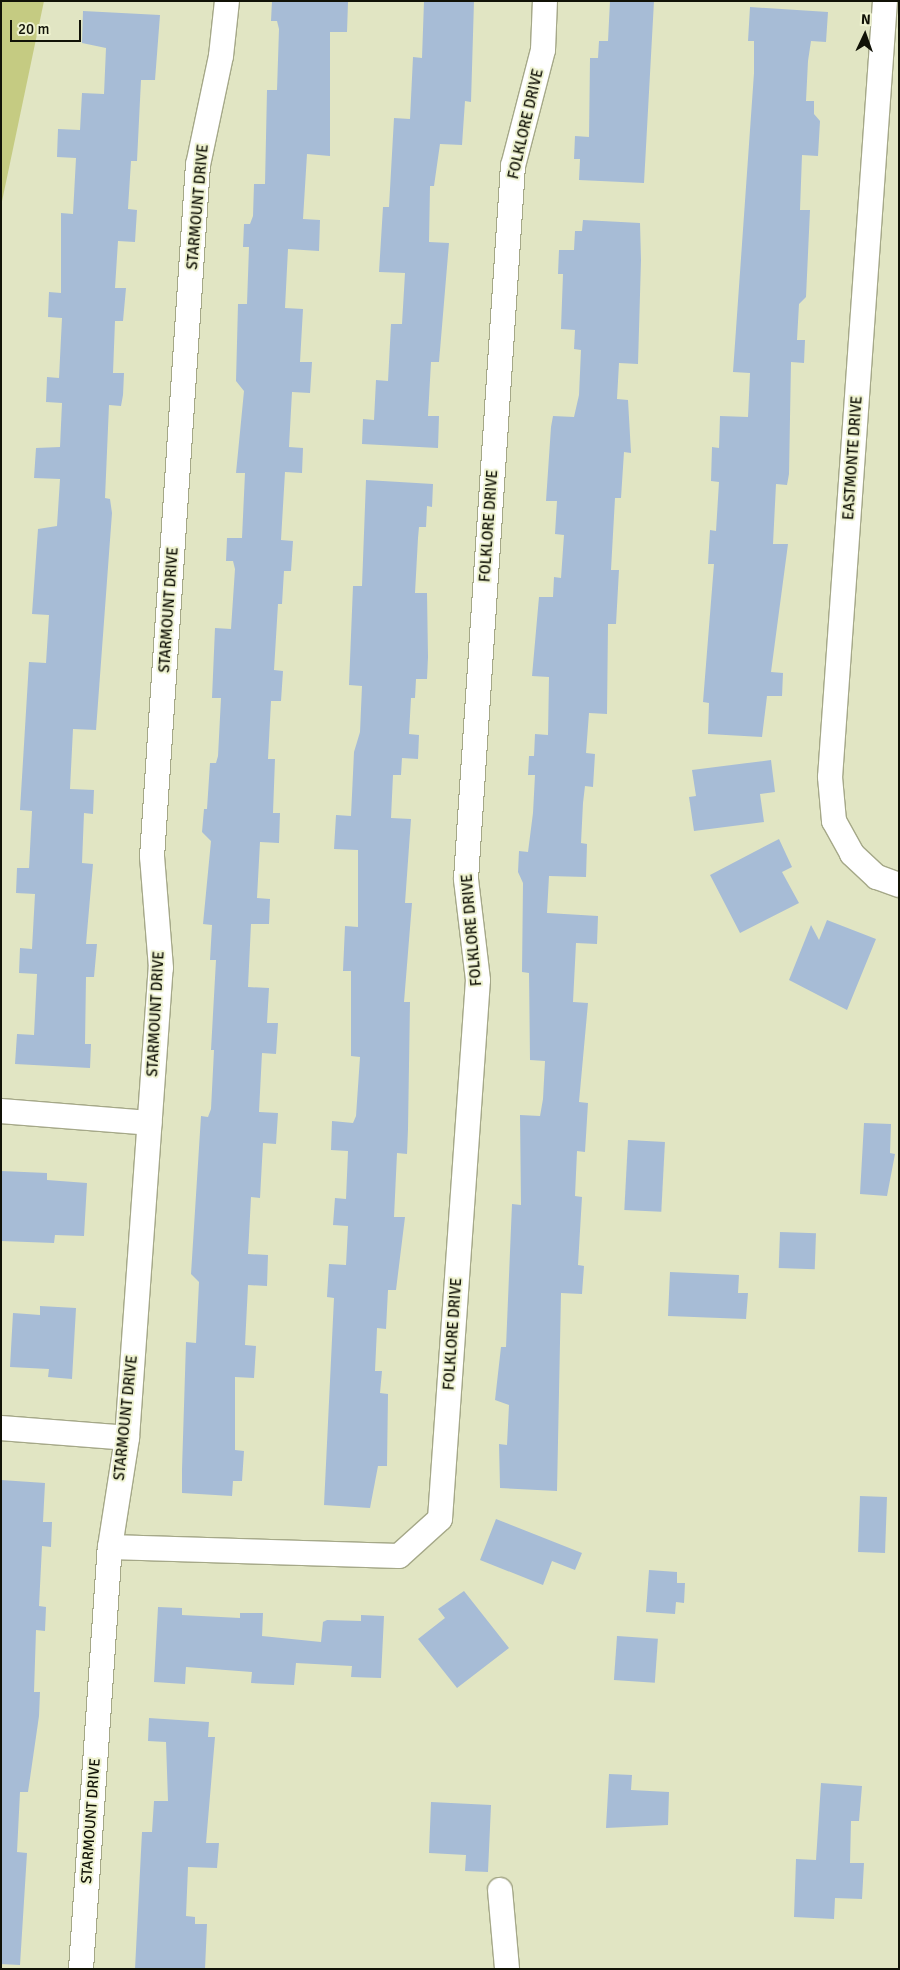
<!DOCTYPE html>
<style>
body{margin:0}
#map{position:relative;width:900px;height:1970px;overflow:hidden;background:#e1e5c3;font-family:Signika,sans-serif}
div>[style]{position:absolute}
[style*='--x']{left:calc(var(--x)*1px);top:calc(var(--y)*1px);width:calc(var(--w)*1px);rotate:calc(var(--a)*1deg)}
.green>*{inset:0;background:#c5cb82}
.building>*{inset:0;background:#a7bcd6;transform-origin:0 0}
.roads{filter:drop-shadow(1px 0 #a5a888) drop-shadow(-1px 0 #a5a888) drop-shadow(0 1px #a5a888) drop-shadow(0 -1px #a5a888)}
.minor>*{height:24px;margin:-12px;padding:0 12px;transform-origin:12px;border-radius:12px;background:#fff}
span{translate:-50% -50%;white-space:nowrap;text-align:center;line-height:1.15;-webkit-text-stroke:4px #eef2d0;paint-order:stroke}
.street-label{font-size:15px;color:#111207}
.frame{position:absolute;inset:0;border:2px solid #111207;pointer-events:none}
.north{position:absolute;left:840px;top:10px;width:50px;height:50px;-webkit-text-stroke:4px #eef2d0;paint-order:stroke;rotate:3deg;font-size:14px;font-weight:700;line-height:20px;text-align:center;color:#111207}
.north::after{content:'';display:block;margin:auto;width:18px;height:22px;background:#111207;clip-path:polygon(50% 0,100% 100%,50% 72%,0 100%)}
.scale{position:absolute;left:10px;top:20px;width:71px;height:22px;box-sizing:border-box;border:2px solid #111207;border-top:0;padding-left:6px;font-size:15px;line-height:18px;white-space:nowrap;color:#111207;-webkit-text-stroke:4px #eef2d0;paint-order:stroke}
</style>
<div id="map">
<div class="green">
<div style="clip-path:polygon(1px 1px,44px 1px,1px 206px)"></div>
</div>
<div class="building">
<div style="clip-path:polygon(272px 1px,348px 2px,347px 32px,330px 32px,330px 156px,307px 154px,303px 219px,320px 220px,319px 251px,288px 249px,285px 308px,303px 309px,300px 362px,312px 362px,310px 393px,292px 392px,289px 447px,303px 448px,302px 473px,285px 472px,281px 540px,293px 541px,291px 571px,284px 571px,282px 604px,278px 604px,274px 670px,283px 671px,281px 701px,271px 701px,268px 759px,275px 759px,273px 813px,280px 813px,279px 843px,260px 842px,257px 898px,270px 899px,269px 924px,251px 924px,248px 987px,269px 988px,267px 1023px,278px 1023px,276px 1054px,262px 1053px,259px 1112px,278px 1113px,276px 1144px,263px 1143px,260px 1198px,251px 1197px,248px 1254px,268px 1255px,267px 1286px,248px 1285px,245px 1345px,256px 1346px,254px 1378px,235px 1377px,235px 1450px,244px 1451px,242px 1481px,233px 1481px,232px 1496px,182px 1493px,182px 1469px,186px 1342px,196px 1343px,199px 1282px,191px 1274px,201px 1116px,208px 1117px,211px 1109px,214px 1050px,211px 1050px,216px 960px,210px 960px,212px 925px,203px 924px,211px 841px,202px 832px,204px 809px,207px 809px,210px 763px,216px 763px,218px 756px,221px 698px,212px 698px,215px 628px,231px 629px,235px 569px,233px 561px,226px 561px,227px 538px,242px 538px,245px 473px,236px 473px,244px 391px,236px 381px,238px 304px,247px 304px,249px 247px,243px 247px,244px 224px,250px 224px,253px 216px,254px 184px,265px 184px,267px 90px,277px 90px,279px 29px,277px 21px,271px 21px)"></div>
<div style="clip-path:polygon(424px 1px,474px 1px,471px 102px,465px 101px,462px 145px,440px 144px,434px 186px,430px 186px,429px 242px,449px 243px,439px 362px,431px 362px,428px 416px,439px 416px,438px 448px,362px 444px,363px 419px,374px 420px,376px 380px,388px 381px,391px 324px,402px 324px,405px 273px,379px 272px,383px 207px,389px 207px,394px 118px,410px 119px,413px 57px,422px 58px)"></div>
<div style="clip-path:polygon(610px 1px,654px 1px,644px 183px,579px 180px,580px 159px,574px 159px,575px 136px,589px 137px,590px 58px,598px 58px,599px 41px,608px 41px)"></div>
<div style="clip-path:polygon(750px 7px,828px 12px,826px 42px,811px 41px,808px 61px,806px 101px,814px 101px,814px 114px,820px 121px,818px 156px,802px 155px,800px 210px,810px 210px,806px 297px,799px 304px,797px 340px,805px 340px,804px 363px,791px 362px,789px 474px,787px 485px,776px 484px,773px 544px,788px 544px,771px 672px,783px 673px,782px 696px,767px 696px,762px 737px,708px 734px,709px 703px,703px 702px,714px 564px,708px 564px,710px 530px,716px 531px,719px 482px,711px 481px,712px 447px,719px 448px,720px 416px,748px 417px,750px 373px,733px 372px,754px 73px,754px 41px,748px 41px)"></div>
<div style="clip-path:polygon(83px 11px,160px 15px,155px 80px,141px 80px,137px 161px,131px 161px,128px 209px,137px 210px,135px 242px,118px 241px,115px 288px,126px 288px,123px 321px,115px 321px,113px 373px,124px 373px,123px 395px,121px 406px,109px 405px,105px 498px,110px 499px,112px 513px,96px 730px,73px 729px,70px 789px,94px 790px,93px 814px,84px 813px,82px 863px,93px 864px,86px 944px,97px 944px,94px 977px,86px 977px,85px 1044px,91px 1044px,90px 1068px,15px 1064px,17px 1034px,34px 1035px,37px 974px,19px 973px,20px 948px,32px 949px,35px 894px,16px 893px,17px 868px,29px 868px,32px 811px,20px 810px,29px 662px,46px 663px,49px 615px,32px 614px,38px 529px,57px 526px,60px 479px,34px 478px,36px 448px,60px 447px,62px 403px,46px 402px,47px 377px,59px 378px,62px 318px,48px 317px,49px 292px,61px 293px,61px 213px,73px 214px,76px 158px,57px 157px,58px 129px,80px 130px,82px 93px,104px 94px,106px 48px,82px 43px)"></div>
<div style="clip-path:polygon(583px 220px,640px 223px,641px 260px,638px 364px,619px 363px,617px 399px,628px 400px,631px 453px,624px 452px,621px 498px,615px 498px,611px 570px,619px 570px,616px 624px,608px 624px,607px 714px,589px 713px,586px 753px,595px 754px,593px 787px,585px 786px,583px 803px,581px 843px,587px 844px,586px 877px,549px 876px,547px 913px,598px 916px,597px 944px,576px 943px,573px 1002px,588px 1003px,579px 1102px,588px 1103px,585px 1152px,577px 1151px,575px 1196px,582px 1197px,578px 1265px,584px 1266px,582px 1294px,561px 1293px,557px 1491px,500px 1488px,499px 1444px,507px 1445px,509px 1405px,495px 1400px,501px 1347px,506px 1347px,512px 1204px,521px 1205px,520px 1115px,540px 1116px,543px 1099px,545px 1061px,530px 1060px,529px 973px,522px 972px,523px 883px,518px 872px,519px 851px,528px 852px,533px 813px,535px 775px,528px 775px,529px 756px,534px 756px,535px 734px,548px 735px,549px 677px,532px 676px,539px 597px,553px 597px,554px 577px,561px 578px,564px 535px,555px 534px,557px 501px,546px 501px,551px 427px,553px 416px,574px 417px,579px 395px,581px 350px,574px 349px,575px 330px,561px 329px,563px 274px,558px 274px,559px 250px,574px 250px,575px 231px,582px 231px)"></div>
<div style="clip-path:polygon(366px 480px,433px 484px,432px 507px,427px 506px,426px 527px,419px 527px,418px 538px,415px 593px,427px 593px,428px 657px,427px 679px,416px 679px,415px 698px,411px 698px,409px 734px,419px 735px,418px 759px,402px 758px,401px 775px,393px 775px,391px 818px,411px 819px,405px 903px,412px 903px,404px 1002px,410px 1002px,408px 1129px,407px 1154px,397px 1153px,394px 1217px,405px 1217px,396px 1290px,388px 1290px,386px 1329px,377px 1328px,375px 1371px,382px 1371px,380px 1393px,388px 1394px,387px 1466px,378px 1466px,370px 1508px,324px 1505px,334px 1298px,327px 1297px,329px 1264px,346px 1265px,348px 1226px,333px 1225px,335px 1198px,346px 1199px,348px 1151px,331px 1150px,332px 1121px,353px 1123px,356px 1116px,360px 1057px,351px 1056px,351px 971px,343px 971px,345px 926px,358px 927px,358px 850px,334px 849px,336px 815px,351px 816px,354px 752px,360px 732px,362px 686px,349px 685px,353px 586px,362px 586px)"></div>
<div style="clip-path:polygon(771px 760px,775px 792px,760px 794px,764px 822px,694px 831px,689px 797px,696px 796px,692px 770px)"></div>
<div style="clip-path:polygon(779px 839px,792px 867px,782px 872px,799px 903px,740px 933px,710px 875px)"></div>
<div style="clip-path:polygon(827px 920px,876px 939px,847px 1010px,789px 980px,811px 925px,819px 940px)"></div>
<div style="clip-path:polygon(864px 1123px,891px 1124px,890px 1153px,895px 1154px,887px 1196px,860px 1194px)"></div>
<div style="left:628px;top:1140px;width:37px;height:70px;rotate:3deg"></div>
<div style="clip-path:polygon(1px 1171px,47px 1173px,47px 1180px,87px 1183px,84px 1236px,55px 1235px,54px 1243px,1px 1241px)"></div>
<div style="left:780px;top:1232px;width:36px;height:36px;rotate:2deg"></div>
<div style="clip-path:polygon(670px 1272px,739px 1275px,738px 1293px,748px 1293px,746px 1319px,668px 1316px)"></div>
<div style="clip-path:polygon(40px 1306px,76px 1308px,72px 1379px,48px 1377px,49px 1369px,10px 1367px,13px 1313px,40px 1315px)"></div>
<div style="clip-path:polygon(1px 1480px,45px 1483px,43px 1522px,52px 1522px,51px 1547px,42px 1546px,39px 1606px,46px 1607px,45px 1631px,36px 1630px,34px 1692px,40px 1692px,39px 1716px,28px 1792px,20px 1792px,17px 1852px,27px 1853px,20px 1965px,1px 1964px)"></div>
<div style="left:860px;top:1496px;width:27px;height:56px;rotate:2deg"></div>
<div style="clip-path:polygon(496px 1519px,582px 1553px,575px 1570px,552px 1561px,543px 1585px,480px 1560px)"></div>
<div style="clip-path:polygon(649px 1570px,677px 1572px,677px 1583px,685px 1583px,684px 1603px,676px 1602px,675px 1614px,646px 1612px)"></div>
<div style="clip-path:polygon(464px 1591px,509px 1648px,457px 1688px,418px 1639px,445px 1618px,438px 1609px)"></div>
<div style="clip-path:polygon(158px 1607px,182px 1608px,182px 1615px,240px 1618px,240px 1613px,263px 1613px,262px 1636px,321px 1642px,323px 1622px,327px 1620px,361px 1621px,361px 1615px,384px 1616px,381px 1678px,351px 1677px,352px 1666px,296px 1663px,294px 1685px,251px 1683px,252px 1672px,186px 1667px,185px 1684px,154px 1682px)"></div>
<div style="left:617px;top:1636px;width:41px;height:44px;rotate:4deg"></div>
<div style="clip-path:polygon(149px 1718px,209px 1722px,208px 1737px,215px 1737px,206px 1843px,219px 1843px,217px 1868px,188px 1867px,186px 1916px,195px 1917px,195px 1924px,207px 1924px,205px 1969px,135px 1969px,142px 1832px,152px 1832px,154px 1801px,168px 1801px,166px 1742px,148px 1741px)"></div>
<div style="clip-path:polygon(609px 1774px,632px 1775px,631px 1790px,669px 1792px,668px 1825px,606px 1828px)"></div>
<div style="clip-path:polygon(821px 1783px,862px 1786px,859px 1821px,851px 1821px,850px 1863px,864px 1863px,862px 1899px,835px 1898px,834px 1919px,794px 1917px,796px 1859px,816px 1860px)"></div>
<div style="clip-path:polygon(431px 1802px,491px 1805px,488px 1872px,465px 1871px,466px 1855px,429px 1853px)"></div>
</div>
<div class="roads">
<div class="minor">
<div style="--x:885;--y:1;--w:778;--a:94.05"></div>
<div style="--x:830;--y:777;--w:44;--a:84.8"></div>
<div style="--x:834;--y:821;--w:38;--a:61"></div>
<div style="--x:852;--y:854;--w:34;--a:43"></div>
<div style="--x:877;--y:877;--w:23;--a:20"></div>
<div style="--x:1;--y:1111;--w:149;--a:4.6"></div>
<div style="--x:1;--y:1428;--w:126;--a:4.5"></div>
<div style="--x:110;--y:1547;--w:289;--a:1.8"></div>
<div style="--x:399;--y:1556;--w:55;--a:-42.1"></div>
<div style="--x:440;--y:1519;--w:540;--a:-85.97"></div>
<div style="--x:478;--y:980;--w:102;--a:-96.8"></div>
<div style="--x:466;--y:879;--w:715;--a:-86.23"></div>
<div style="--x:513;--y:166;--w:120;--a:-75.5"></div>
<div style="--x:543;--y:50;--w:49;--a:-87.7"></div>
<div style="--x:500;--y:1890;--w:79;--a:84.9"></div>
<div style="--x:81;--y:1969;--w:423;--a:-86.1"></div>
<div style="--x:110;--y:1547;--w:110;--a:-81.1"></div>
<div style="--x:127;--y:1438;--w:471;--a:-85.9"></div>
<div style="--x:161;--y:968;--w:111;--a:-94.6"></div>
<div style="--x:152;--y:857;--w:694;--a:-86.2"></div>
<div style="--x:198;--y:165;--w:111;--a:-78.1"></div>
<div style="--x:221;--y:56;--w:55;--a:-83.8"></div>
</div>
</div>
<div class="street-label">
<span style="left:526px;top:124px;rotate:-77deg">FOLKLORE DRIVE</span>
<span style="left:198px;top:207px;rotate:-85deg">STARMOUNT DRIVE</span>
<span style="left:853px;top:458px;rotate:-86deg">EASTMONTE DRIVE</span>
<span style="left:489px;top:526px;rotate:-86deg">FOLKLORE DRIVE</span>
<span style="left:169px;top:610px;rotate:-86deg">STARMOUNT DRIVE</span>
<span style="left:472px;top:930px;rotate:-95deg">FOLKLORE DRIVE</span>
<span style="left:156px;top:1014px;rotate:-87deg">STARMOUNT DRIVE</span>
<span style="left:453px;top:1334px;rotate:-86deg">FOLKLORE DRIVE</span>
<span style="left:126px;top:1418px;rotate:-84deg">STARMOUNT DRIVE</span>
<span style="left:91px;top:1821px;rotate:-86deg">STARMOUNT DRIVE</span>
</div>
<div class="frame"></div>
<div class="north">N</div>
<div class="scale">20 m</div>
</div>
